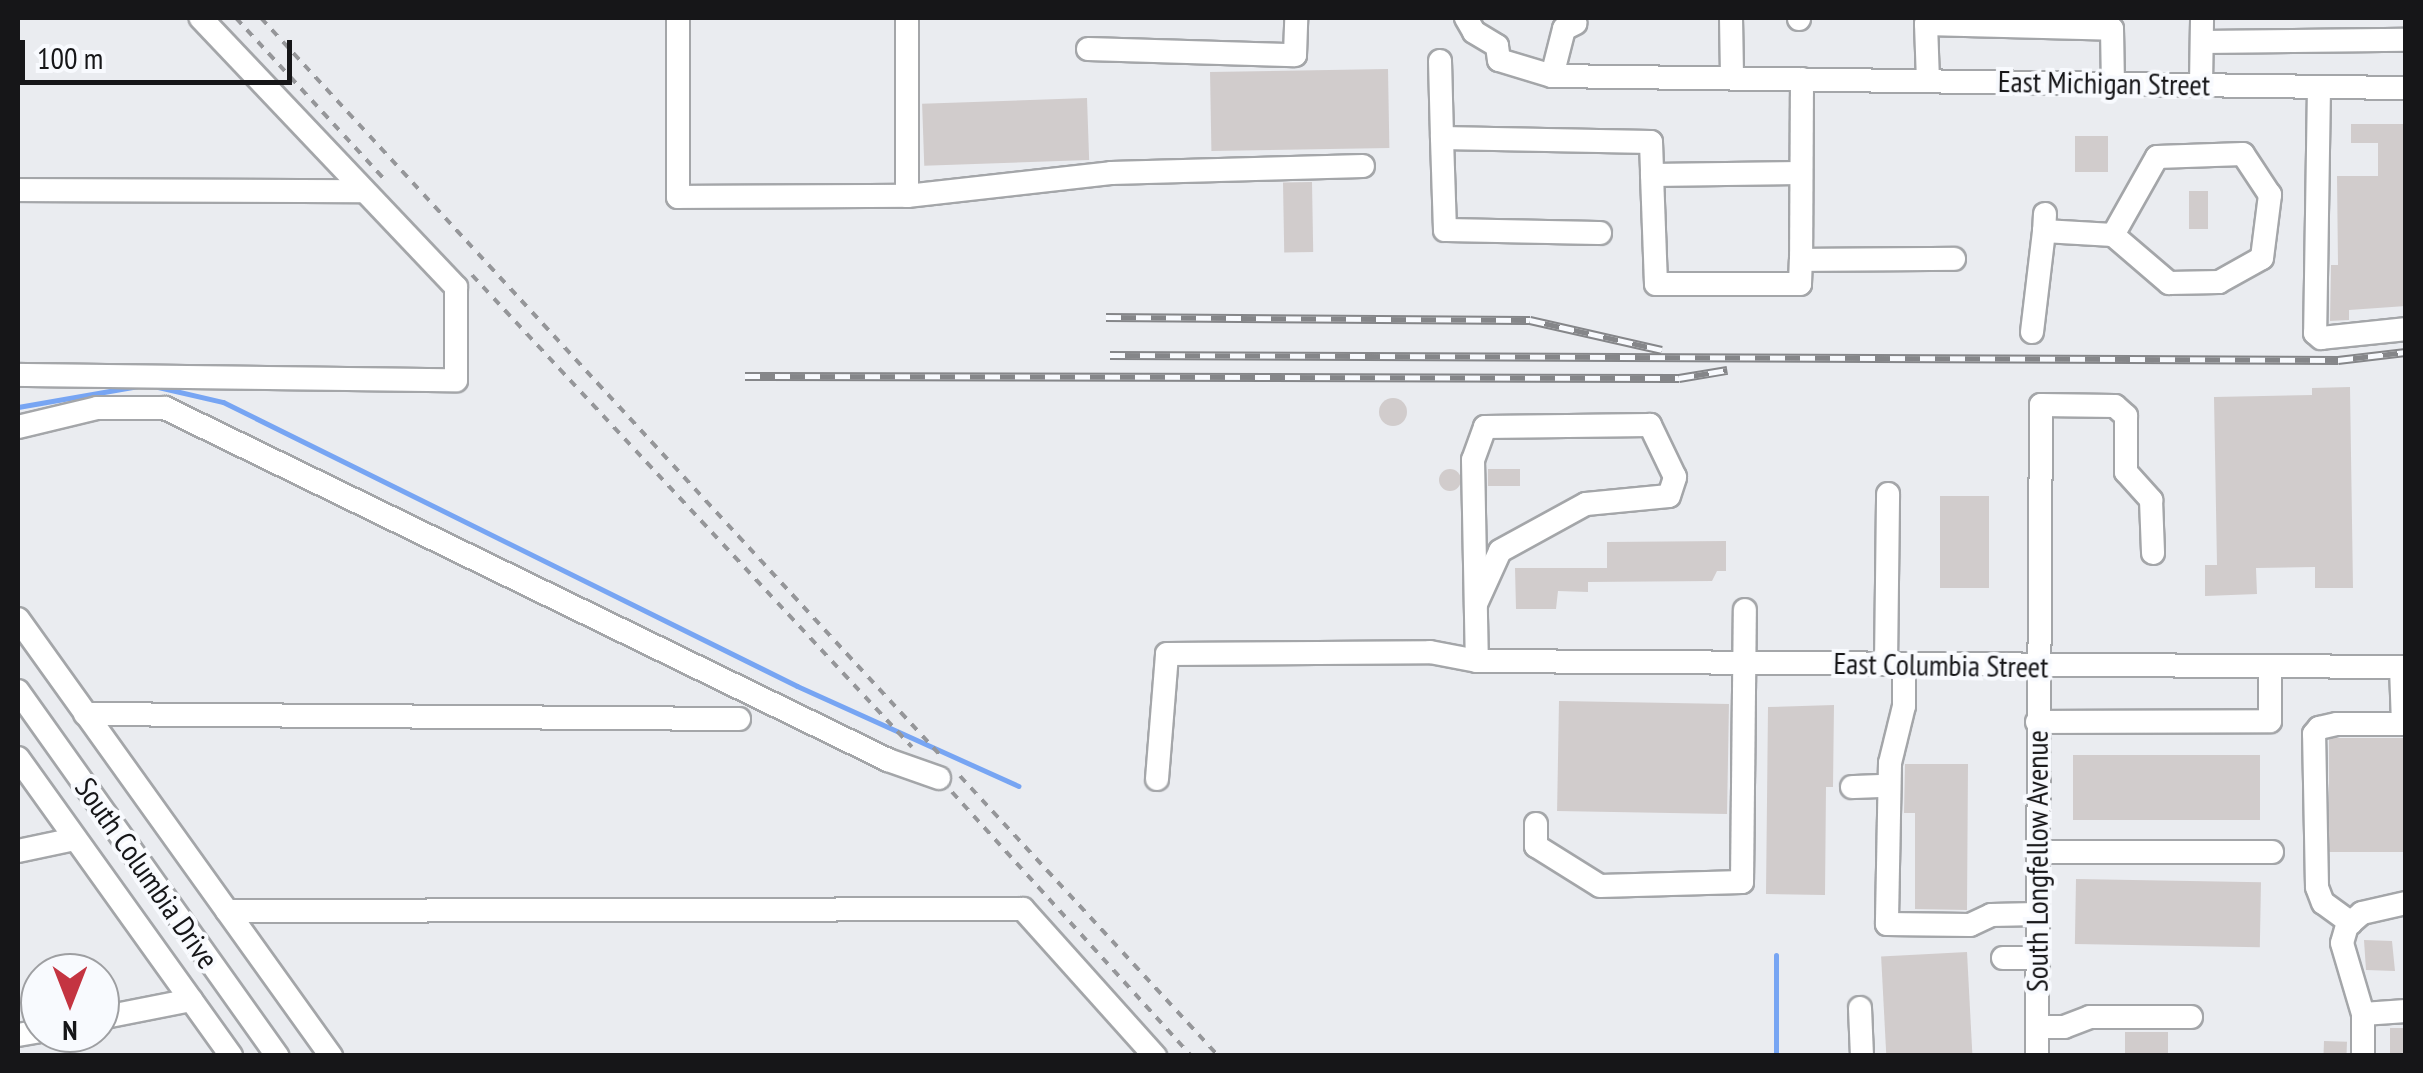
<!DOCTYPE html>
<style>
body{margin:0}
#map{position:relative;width:2423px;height:1073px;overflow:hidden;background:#eaecf0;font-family:"PT Sans Narrow",sans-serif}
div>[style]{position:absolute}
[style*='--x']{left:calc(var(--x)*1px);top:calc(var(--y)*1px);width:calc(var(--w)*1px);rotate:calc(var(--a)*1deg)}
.stream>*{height:5px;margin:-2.5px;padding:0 2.5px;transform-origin:2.5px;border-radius:2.5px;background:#77a5f3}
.building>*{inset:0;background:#d1cccc;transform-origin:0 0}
.round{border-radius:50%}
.path>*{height:4px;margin-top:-2px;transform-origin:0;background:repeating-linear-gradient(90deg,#959699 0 8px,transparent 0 16px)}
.roads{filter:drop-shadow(2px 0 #a4a6a9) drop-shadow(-2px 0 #a4a6a9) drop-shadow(0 2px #a4a6a9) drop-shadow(0 -2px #a4a6a9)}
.minor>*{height:22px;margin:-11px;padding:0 11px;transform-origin:11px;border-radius:11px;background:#fff}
.rail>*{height:9px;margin-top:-4.5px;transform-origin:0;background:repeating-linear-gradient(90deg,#f8fafe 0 15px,#858689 0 30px);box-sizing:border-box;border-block:2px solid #858689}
span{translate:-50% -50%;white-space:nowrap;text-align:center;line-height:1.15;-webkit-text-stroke:8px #f8fafe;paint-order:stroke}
.street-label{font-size:30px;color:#161618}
.frame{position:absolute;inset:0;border:20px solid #161618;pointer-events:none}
.north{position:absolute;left:20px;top:953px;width:100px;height:100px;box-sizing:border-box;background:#f8fafe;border:2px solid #9e9fa2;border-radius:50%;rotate:180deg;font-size:28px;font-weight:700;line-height:40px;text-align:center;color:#161618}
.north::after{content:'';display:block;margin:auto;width:35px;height:45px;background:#c43441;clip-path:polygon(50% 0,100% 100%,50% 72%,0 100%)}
.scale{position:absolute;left:20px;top:40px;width:272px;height:45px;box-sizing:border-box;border:5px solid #161618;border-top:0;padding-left:12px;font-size:30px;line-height:35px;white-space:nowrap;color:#161618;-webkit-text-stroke:8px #f8fafe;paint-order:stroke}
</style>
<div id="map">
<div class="stream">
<div style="--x:158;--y:387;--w:67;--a:13"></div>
<div style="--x:223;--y:402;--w:640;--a:26.32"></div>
<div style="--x:797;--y:686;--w:243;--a:24.3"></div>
<div style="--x:18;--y:407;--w:122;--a:-9.9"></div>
<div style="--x:1776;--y:1056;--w:101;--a:-90"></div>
</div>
<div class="building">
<div style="left:1388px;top:69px;width:79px;height:178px;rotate:89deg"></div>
<div style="left:1087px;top:98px;width:62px;height:165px;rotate:88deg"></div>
<div style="clip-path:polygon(2351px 124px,2406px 124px,2406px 306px,2349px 310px,2349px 320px,2330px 321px,2331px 265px,2338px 265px,2337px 176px,2378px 176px,2378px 143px,2351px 143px)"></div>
<div style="left:2108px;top:136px;width:36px;height:33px;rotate:90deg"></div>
<div style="left:1312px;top:182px;width:70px;height:29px;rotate:89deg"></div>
<div style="left:2189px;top:191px;width:19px;height:38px"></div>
<div style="clip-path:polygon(2350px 387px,2353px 588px,2315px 588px,2315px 567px,2256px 568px,2257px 594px,2205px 596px,2205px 565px,2217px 565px,2214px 397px,2312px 395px,2312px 388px)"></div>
<div class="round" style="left:1379px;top:398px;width:28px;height:28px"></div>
<div class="round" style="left:1439px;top:469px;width:22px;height:22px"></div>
<div style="left:1488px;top:469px;width:32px;height:17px"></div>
<div style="left:1940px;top:496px;width:49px;height:92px"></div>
<div style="clip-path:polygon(1726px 541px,1726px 571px,1717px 571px,1712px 581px,1588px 582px,1588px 592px,1558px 591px,1556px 609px,1516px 609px,1515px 568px,1607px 568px,1607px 542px)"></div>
<div style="left:1559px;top:701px;width:170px;height:110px;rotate:1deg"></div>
<div style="clip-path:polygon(1834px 705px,1833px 787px,1826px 787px,1825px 895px,1766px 894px,1768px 707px)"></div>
<div style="left:2406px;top:738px;width:114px;height:77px;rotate:90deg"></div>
<div style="left:2073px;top:755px;width:187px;height:65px"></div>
<div style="clip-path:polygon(1905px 764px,1968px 764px,1967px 910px,1915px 909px,1915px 813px,1904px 813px)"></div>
<div style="left:2076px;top:879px;width:185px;height:65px;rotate:1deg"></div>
<div style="clip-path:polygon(2364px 940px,2392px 941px,2395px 971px,2366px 970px)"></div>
<div style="left:1967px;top:952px;width:104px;height:86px;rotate:87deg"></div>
<div style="left:2390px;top:1028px;width:16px;height:28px"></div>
<div style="left:2125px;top:1032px;width:43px;height:24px"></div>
<div style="left:2324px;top:1041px;width:23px;height:15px;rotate:2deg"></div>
</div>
<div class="path">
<div style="--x:236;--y:18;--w:220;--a:47.4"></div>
<div style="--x:261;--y:18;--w:1006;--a:47.34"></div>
<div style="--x:472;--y:275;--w:645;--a:47.01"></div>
<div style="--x:960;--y:776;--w:381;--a:47.3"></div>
<div style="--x:952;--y:792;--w:356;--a:47.8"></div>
</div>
<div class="roads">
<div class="minor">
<div style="--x:678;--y:18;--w:179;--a:90"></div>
<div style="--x:678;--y:197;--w:229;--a:-0.3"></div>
<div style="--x:907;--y:18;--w:178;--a:90"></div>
<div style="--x:907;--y:196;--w:205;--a:-6.4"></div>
<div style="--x:1111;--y:173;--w:252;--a:-1.6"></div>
<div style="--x:1466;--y:18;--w:16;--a:60"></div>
<div style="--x:1474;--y:32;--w:27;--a:31"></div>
<div style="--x:1497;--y:46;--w:14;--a:82"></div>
<div style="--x:1499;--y:60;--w:55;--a:16.8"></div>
<div style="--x:1552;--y:76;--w:854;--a:0.81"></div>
<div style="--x:1731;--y:18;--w:60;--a:89"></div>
<div style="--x:1799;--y:18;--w:1;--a:90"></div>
<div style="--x:2202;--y:42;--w:204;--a:-0.6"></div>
<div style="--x:1088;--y:49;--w:207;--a:1.7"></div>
<div style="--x:1295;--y:55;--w:37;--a:-88"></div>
<div style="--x:1440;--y:61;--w:77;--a:88.5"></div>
<div style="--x:1552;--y:76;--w:49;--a:-75.7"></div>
<div style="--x:1564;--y:29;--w:13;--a:-27"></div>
<div style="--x:1802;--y:79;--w:181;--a:90.3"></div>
<div style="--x:1801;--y:260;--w:153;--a:-0.4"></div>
<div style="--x:1928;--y:81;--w:57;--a:-92"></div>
<div style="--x:1926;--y:24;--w:186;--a:1.5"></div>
<div style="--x:2112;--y:29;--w:55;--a:89"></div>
<div style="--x:2201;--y:85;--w:67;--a:-89.1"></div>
<div style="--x:2319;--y:87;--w:246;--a:90.9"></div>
<div style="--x:2315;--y:333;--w:8;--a:40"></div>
<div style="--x:2321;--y:338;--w:85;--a:-6"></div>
<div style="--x:1652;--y:175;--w:109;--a:87.9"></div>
<div style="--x:1656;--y:284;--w:144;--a:0"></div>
<div style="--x:1800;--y:284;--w:24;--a:-88"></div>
<div style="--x:18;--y:190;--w:343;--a:0.2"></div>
<div style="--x:2045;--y:214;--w:17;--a:93"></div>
<div style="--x:2044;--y:231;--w:69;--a:3.3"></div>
<div style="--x:2113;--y:235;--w:74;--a:40.6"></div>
<div style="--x:2169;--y:283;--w:50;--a:-1.1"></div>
<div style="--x:2219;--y:282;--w:49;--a:-29.2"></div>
<div style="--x:2262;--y:258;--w:64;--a:-82.8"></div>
<div style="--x:2270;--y:195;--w:49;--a:-123.4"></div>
<div style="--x:2243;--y:154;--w:86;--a:178"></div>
<div style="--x:2157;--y:157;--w:90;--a:119.4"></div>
<div style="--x:1600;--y:233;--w:155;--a:-178.9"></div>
<div style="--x:1445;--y:230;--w:92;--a:-91.9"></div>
<div style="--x:1442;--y:138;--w:209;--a:1.1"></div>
<div style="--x:1651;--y:142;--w:33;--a:88"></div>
<div style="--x:1652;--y:175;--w:148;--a:-0.8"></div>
<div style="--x:2032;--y:332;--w:102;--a:-83.2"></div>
<div style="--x:18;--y:375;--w:438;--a:0.7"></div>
<div style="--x:456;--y:380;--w:93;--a:-90"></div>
<div style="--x:456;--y:287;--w:371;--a:-133.5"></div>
<div style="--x:18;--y:427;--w:81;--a:-13.5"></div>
<div style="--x:97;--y:408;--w:68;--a:0"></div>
<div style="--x:165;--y:408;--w:804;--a:25.96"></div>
<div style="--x:888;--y:760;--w:54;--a:19.4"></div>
<div style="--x:1476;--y:604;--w:58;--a:-65.6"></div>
<div style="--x:1500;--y:551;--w:98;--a:-28.7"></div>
<div style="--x:1586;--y:504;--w:83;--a:-5.5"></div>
<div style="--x:1669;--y:496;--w:20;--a:-72"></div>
<div style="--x:1675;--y:477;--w:58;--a:-115.7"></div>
<div style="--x:1650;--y:425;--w:165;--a:179.3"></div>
<div style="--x:1485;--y:427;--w:35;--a:110"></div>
<div style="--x:1473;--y:460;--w:201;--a:88.9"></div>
<div style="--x:18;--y:619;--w:538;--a:54.39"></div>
<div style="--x:1886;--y:664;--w:170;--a:-89.3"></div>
<div style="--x:1904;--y:664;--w:42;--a:90"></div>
<div style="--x:1904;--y:706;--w:59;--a:103.8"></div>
<div style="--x:1890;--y:763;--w:161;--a:91.1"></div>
<div style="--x:1887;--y:924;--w:83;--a:0.7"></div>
<div style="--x:1970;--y:925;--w:23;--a:-25"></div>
<div style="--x:1991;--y:915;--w:46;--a:-1.2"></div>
<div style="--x:18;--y:691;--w:448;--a:54.6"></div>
<div style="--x:85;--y:714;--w:654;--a:0.44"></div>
<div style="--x:2037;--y:722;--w:233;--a:-0.2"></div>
<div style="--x:2270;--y:721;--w:54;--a:-90"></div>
<div style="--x:18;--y:758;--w:366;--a:54.4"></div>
<div style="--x:1157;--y:779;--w:125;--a:-85.4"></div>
<div style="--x:1167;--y:654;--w:263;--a:-0.4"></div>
<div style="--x:1430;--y:652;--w:48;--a:10.8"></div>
<div style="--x:1477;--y:661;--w:929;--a:0.37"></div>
<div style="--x:1852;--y:787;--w:37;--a:-2"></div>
<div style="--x:1536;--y:824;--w:22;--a:90"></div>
<div style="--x:1536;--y:846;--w:75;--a:32"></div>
<div style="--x:1600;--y:886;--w:142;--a:-1.6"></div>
<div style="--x:1742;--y:882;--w:272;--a:-89.4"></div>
<div style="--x:18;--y:851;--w:58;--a:-11.9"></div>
<div style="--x:2037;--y:852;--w:235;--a:0"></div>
<div style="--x:227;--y:911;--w:796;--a:-0.14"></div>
<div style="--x:1023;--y:909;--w:198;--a:48.1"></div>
<div style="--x:2351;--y:923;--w:34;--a:-144"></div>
<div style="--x:2323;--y:903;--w:17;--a:-111"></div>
<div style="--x:2317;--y:887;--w:153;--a:-91.1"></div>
<div style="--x:2314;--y:734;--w:8;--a:-50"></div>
<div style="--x:2319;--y:728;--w:18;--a:-13"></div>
<div style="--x:2337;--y:724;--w:66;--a:0"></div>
<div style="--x:2403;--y:724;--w:57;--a:-92"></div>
<div style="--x:2003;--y:958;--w:34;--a:0"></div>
<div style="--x:1860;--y:1008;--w:48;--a:87.6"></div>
<div style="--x:2363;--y:1014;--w:74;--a:-106.5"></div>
<div style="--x:2342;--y:943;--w:18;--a:-74"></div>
<div style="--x:2347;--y:926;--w:20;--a:-41"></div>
<div style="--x:2362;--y:913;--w:45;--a:-12.8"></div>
<div style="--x:100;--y:1018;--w:93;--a:-11.2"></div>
<div style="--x:2037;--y:1027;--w:27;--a:0"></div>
<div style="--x:2064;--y:1027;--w:28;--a:-21"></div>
<div style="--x:2090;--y:1017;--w:101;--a:0"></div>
<div style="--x:18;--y:1035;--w:22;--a:-10"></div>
<div style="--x:2037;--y:1056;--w:651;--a:-89.65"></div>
<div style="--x:2041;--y:405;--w:74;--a:0.8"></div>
<div style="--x:2115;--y:406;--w:15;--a:42"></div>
<div style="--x:2126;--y:416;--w:56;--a:90"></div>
<div style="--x:2126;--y:472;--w:38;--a:48"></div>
<div style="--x:2151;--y:500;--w:53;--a:87.8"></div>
<div style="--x:2363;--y:1056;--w:42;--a:-90"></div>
<div style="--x:2363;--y:1014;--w:43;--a:-4"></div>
</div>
</div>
<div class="rail">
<div style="--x:1106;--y:317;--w:424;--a:0.4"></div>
<div style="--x:1530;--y:320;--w:135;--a:12.8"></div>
<div style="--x:1110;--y:355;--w:1228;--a:0.23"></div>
<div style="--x:2338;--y:360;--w:68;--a:-6.7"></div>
<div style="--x:745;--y:376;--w:934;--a:0.12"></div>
<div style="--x:1679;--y:378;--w:49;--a:-9.5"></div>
</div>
<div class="street-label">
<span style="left:2104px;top:83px;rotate:1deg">East Michigan Street</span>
<span style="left:1941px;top:665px;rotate:1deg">East Columbia Street</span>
<span style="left:2037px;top:861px;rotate:-90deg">South Longfellow Avenue</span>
<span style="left:147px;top:873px;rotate:55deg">South Columbia Drive</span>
</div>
<div class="frame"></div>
<div class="north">N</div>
<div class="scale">100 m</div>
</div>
